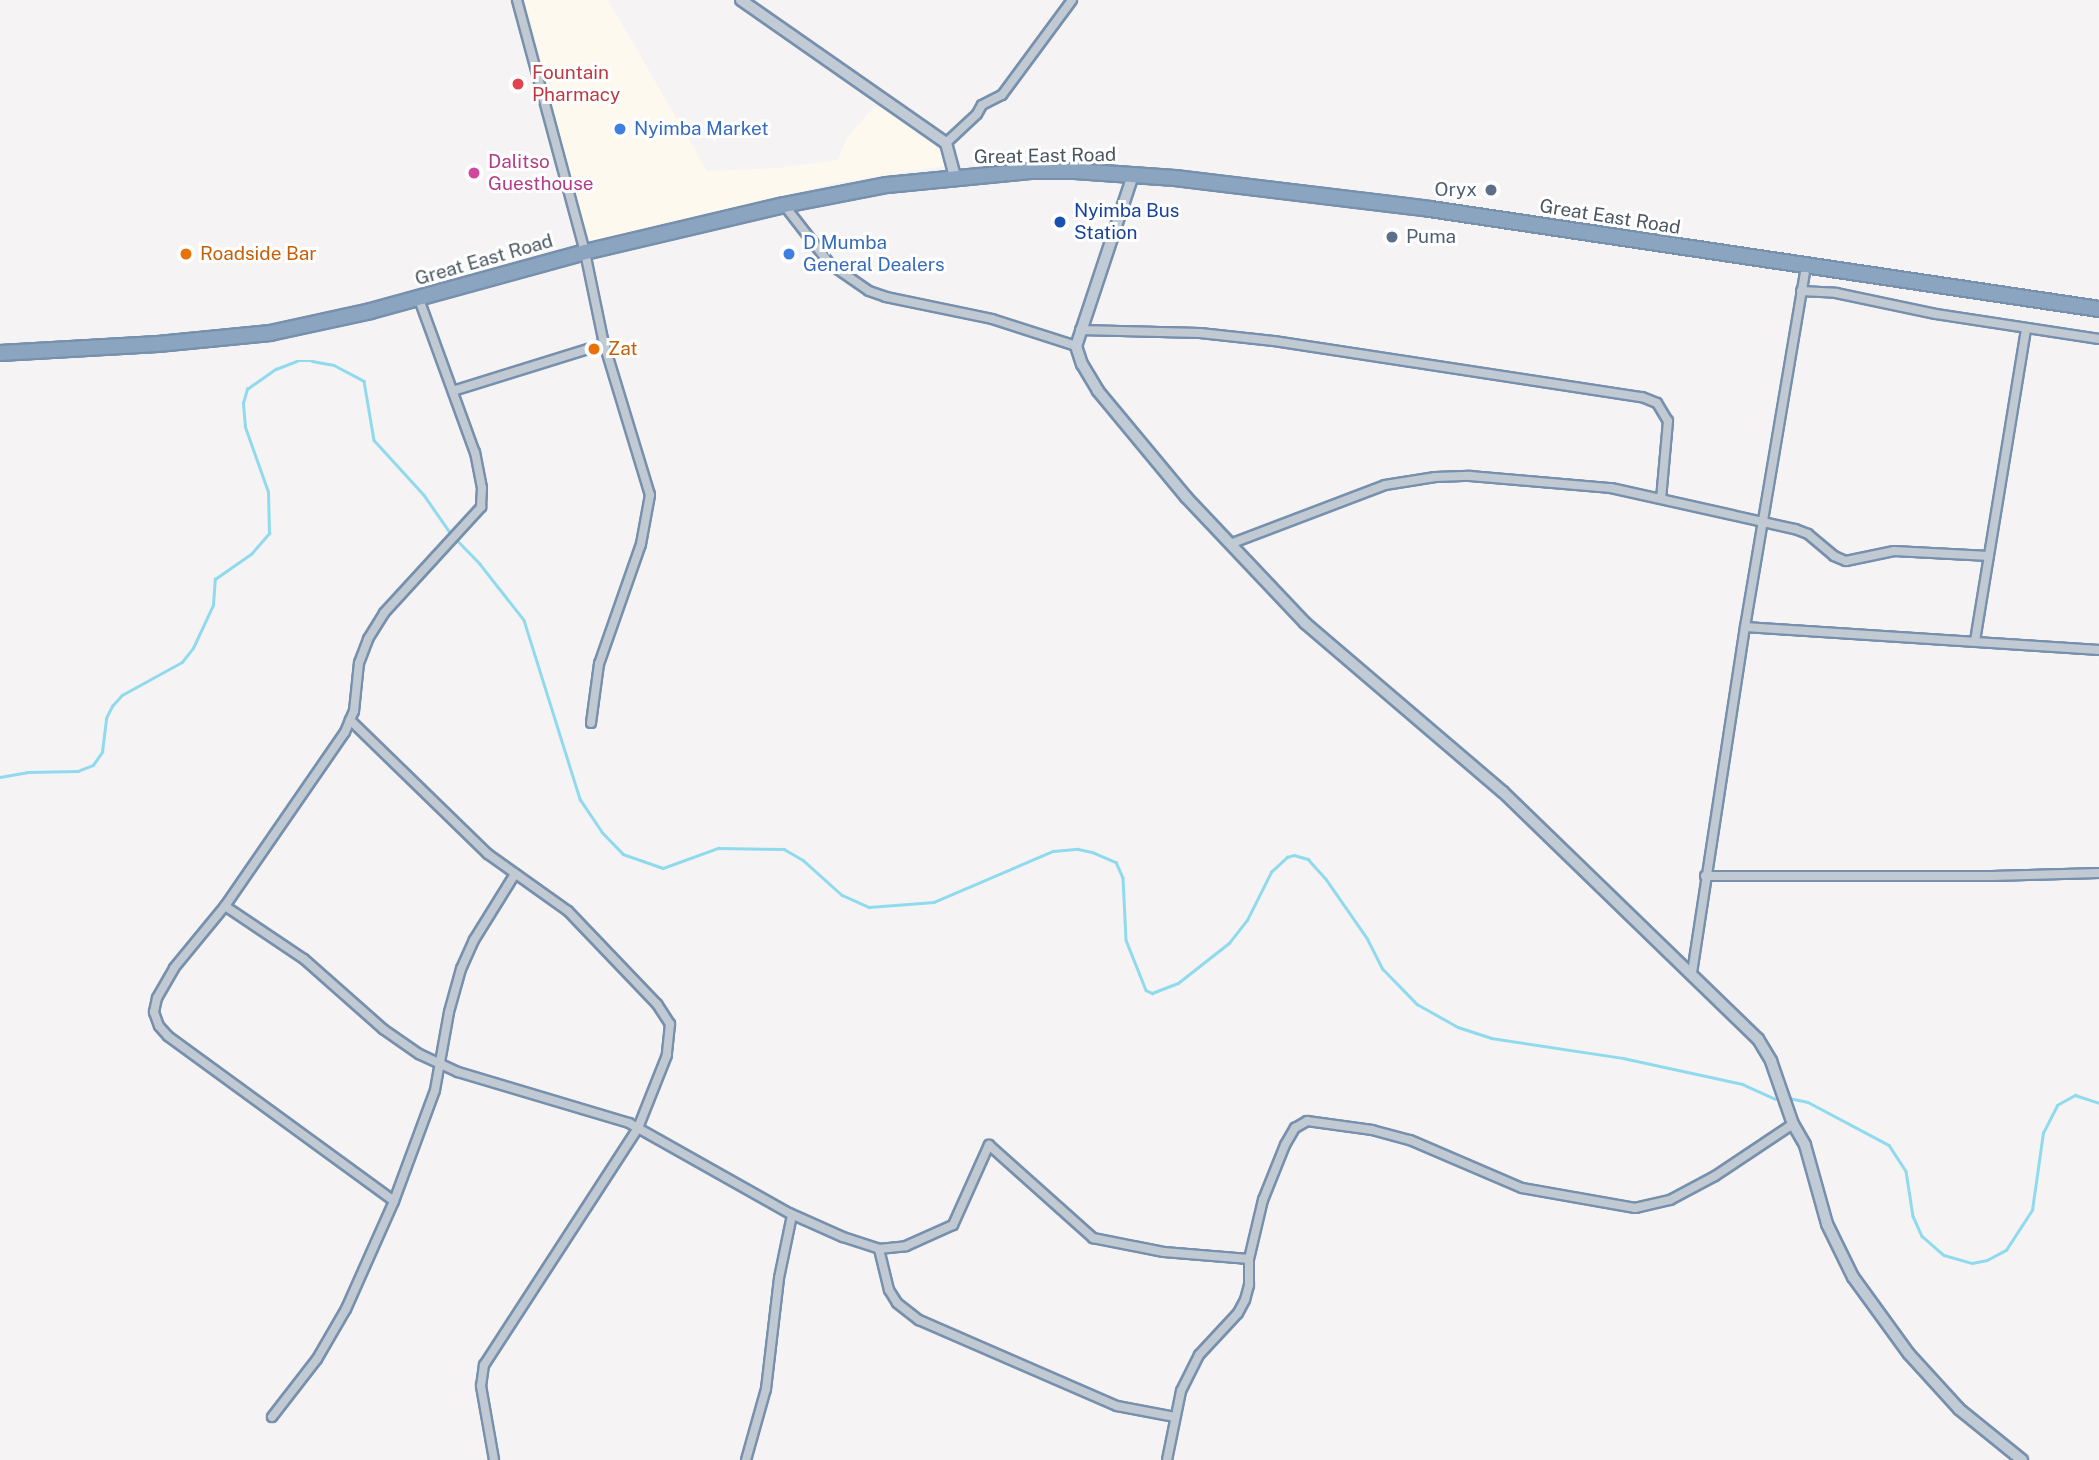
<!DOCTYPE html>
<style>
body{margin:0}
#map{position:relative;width:2099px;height:1460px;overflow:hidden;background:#f5f3f3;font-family:"Public Sans",sans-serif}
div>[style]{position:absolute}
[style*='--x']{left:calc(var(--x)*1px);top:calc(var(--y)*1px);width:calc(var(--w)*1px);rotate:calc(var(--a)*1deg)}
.commercial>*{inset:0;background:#fdf9ef}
.stream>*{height:2.5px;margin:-1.25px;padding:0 1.25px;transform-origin:1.25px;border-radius:1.25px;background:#90daee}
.roads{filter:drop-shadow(2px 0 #7690ad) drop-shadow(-2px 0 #7690ad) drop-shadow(0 2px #7690ad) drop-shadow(0 -2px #7690ad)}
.street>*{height:8px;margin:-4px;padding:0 4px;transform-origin:4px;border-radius:4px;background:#c1cad2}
.secondary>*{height:10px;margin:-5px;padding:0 5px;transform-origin:5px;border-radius:5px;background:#c1cbd6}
.highway>*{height:14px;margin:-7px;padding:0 7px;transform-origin:7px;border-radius:7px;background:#8ba5c1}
.dots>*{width:19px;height:19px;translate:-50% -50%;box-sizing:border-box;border:4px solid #fff;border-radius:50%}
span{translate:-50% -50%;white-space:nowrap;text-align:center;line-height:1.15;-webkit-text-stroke:6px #fff;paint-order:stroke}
.health-label{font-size:19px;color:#be3a42}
.left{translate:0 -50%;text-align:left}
.shop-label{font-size:19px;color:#366cbe}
.street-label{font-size:19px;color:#4a5661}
.hotel-label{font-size:19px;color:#b23c85}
.service-label{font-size:19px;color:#4e5e75}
.right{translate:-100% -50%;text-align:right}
.transit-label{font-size:19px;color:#164399}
.food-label{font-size:19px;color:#c56008}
</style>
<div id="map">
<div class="commercial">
<div style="clip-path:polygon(525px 0,608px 0,707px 171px,777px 168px,837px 160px,847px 138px,875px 106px,910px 120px,943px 142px,946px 166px,830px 184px,589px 248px)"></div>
</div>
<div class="stream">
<div style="--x:458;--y:541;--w:32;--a:46"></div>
<div style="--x:480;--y:564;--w:71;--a:51.8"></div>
<div style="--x:524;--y:620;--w:188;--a:72.6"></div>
<div style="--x:580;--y:799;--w:40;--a:56"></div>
<div style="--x:602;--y:832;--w:30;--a:46"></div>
<div style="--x:623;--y:854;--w:42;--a:19.3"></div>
<div style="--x:663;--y:868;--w:59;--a:-20"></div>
<div style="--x:718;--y:848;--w:66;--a:0.9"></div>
<div style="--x:784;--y:849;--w:22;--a:30"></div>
<div style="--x:803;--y:860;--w:52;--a:41.9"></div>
<div style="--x:842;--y:895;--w:30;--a:24"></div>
<div style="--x:869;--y:907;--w:65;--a:-4.4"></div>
<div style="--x:934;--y:902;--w:129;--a:-23.2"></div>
<div style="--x:1053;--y:851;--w:25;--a:-5"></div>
<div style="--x:1078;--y:849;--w:14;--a:12"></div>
<div style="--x:1092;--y:852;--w:26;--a:23"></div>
<div style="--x:1116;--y:862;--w:17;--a:66"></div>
<div style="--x:1123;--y:878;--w:62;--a:87.2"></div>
<div style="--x:1126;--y:940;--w:54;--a:68.2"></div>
<div style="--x:1146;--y:990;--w:7;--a:27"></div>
<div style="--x:1152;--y:993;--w:28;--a:-21"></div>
<div style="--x:1178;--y:983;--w:65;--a:-38.1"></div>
<div style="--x:1229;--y:943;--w:29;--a:-52"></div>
<div style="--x:1247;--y:920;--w:54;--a:-63.4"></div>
<div style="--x:1271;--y:872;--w:22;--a:-43"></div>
<div style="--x:1287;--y:857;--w:7;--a:-16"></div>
<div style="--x:1294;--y:855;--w:15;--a:16"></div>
<div style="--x:1308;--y:859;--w:27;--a:48"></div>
<div style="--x:1326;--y:879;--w:72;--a:55.2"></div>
<div style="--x:1367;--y:938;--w:35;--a:63"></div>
<div style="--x:1383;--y:969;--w:49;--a:45.8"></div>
<div style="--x:1417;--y:1004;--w:47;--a:29.3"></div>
<div style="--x:1458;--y:1027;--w:35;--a:18"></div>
<div style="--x:1491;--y:1038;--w:134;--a:8.6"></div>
<div style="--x:1623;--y:1058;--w:122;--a:12.3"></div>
<div style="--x:1742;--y:1084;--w:36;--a:24"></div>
<div style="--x:0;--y:777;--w:27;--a:-10"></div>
<div style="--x:27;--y:772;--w:51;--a:-1.1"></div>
<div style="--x:78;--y:771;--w:16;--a:-22"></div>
<div style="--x:93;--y:765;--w:16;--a:-55"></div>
<div style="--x:102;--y:752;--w:34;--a:-83"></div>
<div style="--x:106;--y:718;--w:13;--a:-63"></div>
<div style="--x:112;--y:706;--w:15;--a:-48"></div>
<div style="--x:122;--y:695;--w:68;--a:-28.8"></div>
<div style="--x:182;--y:662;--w:18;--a:-52"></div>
<div style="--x:193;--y:648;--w:47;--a:-65.1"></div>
<div style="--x:213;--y:605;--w:26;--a:-86"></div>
<div style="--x:215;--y:579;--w:44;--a:-34.8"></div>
<div style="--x:251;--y:554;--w:28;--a:-49"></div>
<div style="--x:269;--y:533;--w:41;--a:-91.4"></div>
<div style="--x:268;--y:492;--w:69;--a:-109.5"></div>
<div style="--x:245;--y:427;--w:24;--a:-95"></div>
<div style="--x:243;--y:403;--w:15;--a:-74"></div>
<div style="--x:247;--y:389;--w:35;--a:-35"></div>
<div style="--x:276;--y:369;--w:22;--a:-21"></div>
<div style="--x:297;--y:361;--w:15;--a:0"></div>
<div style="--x:312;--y:361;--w:22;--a:10"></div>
<div style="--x:334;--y:365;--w:34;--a:28"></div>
<div style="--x:364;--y:381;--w:60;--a:80.4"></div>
<div style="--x:374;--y:440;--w:74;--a:47.7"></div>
<div style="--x:424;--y:495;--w:44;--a:55.2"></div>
<div style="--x:1789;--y:1098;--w:19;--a:12"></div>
<div style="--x:1808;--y:1102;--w:92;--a:28"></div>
<div style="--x:1889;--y:1145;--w:31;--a:57"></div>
<div style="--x:1906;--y:1171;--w:46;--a:81.2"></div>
<div style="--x:1913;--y:1216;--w:22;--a:66"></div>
<div style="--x:1922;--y:1236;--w:29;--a:41"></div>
<div style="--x:1944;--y:1255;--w:29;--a:16"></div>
<div style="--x:1972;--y:1263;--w:15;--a:-11"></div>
<div style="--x:1987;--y:1260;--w:21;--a:-28"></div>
<div style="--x:2006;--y:1250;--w:48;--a:-57"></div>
<div style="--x:2032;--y:1210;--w:78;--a:-81.9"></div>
<div style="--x:2043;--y:1133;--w:31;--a:-63"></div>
<div style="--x:2057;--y:1105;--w:21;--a:-29"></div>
<div style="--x:2075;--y:1095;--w:25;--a:18"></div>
</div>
<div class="roads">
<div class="street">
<div style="--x:946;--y:143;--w:42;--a:-43.1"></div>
<div style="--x:977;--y:114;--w:10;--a:-61"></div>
<div style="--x:982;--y:105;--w:22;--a:-27"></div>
<div style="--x:1002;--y:95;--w:118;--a:-53.6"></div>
<div style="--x:784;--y:205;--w:75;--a:52.1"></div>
<div style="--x:830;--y:264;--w:47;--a:34.7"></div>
<div style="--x:869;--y:291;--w:18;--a:19"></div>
<div style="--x:886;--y:297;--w:108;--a:11.7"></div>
<div style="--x:992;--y:319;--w:88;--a:17.8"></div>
<div style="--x:1801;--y:291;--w:35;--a:3"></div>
<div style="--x:1836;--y:293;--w:102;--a:11.9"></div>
<div style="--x:1936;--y:314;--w:165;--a:8.7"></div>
<div style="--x:1080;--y:330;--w:120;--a:1.4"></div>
<div style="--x:1200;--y:333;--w:74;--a:6.2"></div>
<div style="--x:1274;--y:341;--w:372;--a:8.7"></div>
<div style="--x:1642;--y:397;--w:16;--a:22"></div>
<div style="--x:1657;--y:403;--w:21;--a:59"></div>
<div style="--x:1668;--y:421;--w:78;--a:95.1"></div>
<div style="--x:453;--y:391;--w:158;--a:-17.3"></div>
<div style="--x:604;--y:344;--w:94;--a:-101.7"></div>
<div style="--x:585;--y:252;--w:261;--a:-105.1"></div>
<div style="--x:1230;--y:544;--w:166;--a:-20.8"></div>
<div style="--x:1385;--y:485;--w:51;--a:-9.1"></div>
<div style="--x:1435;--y:477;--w:35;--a:-2"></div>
<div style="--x:1470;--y:476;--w:142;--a:4.9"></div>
<div style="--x:1611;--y:488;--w:189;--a:12.6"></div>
<div style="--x:1795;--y:529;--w:14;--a:21"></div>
<div style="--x:1808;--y:534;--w:34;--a:40"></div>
<div style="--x:1834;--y:556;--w:13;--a:23"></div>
<div style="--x:1846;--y:561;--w:49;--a:-11.8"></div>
<div style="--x:1894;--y:551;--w:95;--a:3"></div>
<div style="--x:1745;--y:627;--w:355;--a:3.7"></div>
<div style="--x:1975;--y:641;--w:317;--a:-80.7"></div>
<div style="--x:350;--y:720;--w:192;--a:44.2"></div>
<div style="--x:488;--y:854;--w:98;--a:35.5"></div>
<div style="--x:568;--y:911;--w:129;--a:46.3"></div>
<div style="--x:657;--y:1004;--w:24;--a:57"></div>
<div style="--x:670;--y:1024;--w:31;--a:96"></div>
<div style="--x:667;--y:1055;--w:79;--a:111.7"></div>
<div style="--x:638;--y:1128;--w:283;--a:123"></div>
<div style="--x:484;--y:1365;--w:21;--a:98"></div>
<div style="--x:481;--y:1386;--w:75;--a:80"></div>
<div style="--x:591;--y:723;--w:60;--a:-82.3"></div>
<div style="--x:599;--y:664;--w:127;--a:-70.7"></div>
<div style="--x:641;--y:544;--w:50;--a:-79.6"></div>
<div style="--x:650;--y:495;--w:158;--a:-106.9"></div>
<div style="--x:1705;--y:876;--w:287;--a:0"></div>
<div style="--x:1992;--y:876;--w:107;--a:-1.6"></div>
<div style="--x:225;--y:906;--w:95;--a:33.9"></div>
<div style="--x:304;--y:959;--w:106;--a:41.5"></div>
<div style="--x:383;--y:1029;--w:44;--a:34.8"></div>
<div style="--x:419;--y:1054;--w:43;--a:24.8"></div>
<div style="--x:458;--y:1072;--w:178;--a:16.6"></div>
<div style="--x:629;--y:1123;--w:184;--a:29.4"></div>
<div style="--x:789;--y:1213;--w:59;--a:24"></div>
<div style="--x:843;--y:1237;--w:38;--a:18"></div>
<div style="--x:879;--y:1249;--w:27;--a:-6"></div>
<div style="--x:906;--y:1246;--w:51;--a:-24.1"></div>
<div style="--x:953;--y:1225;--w:88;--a:-65.8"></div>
<div style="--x:989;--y:1145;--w:140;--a:41.8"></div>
<div style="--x:1093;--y:1238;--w:72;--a:11.2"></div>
<div style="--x:1164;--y:1252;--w:85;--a:4.7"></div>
<div style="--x:1249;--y:1259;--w:61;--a:-76.7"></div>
<div style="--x:1263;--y:1200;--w:59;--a:-68.2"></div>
<div style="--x:1285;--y:1145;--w:20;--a:-60"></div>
<div style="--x:1295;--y:1128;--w:14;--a:-30"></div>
<div style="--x:1307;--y:1121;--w:66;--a:7.9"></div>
<div style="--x:1372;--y:1130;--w:39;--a:15"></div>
<div style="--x:1410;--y:1140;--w:122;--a:23.2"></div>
<div style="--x:1522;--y:1188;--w:115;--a:10"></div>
<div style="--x:1635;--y:1208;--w:36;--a:-13"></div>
<div style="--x:1670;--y:1200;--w:51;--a:-28.1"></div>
<div style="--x:1715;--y:1176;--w:94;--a:-33.7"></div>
<div style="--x:1692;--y:973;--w:350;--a:-81.3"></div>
<div style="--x:1745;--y:627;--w:367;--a:-80.4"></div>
<div style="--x:394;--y:1201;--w:280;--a:-143.9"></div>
<div style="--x:168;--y:1036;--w:13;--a:-132"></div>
<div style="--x:159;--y:1026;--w:15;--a:-110"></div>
<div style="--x:154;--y:1012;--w:14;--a:-78"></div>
<div style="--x:157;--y:998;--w:34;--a:-60"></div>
<div style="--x:174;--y:968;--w:80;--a:-50.6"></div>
<div style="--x:225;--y:906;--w:211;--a:-55.4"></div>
<div style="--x:345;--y:732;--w:23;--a:-67"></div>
<div style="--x:354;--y:711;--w:48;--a:-84.1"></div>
<div style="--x:359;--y:663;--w:26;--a:-69"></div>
<div style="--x:368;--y:639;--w:31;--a:-58"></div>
<div style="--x:384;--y:613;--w:144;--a:-47.5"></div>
<div style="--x:481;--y:507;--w:19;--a:-87"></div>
<div style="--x:482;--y:488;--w:36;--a:-101"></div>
<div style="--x:475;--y:453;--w:164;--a:-110"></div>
<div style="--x:879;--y:1249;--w:42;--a:76.3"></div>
<div style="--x:889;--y:1290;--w:15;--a:58"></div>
<div style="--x:897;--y:1303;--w:28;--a:38"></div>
<div style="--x:919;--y:1320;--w:216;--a:23.5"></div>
<div style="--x:1117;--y:1406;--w:59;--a:10.7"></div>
<div style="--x:272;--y:1417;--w:73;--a:-52.2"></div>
<div style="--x:317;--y:1359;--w:58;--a:-59.9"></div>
<div style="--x:346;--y:1309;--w:118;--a:-66"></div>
<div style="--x:394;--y:1201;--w:118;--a:-69.7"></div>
<div style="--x:435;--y:1090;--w:79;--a:-79.8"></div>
<div style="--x:449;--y:1012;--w:45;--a:-74.4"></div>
<div style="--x:461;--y:969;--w:32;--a:-66"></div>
<div style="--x:474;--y:940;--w:78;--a:-58.2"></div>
<div style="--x:746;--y:1460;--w:74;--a:-74.3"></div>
<div style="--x:766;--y:1389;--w:112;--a:-83.3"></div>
<div style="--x:779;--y:1278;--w:64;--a:-78.3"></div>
<div style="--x:1167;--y:1460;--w:70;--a:-78.5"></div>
<div style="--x:1181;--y:1391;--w:40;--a:-63.4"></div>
<div style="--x:1199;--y:1355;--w:57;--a:-47.1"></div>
<div style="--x:1238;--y:1313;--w:15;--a:-62"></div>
<div style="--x:1245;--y:1300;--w:16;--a:-75"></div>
<div style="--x:1249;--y:1285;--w:26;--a:-90"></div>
</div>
<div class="secondary">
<div style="--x:741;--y:0;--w:250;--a:34.9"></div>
<div style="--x:946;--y:143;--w:35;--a:75"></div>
<div style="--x:1133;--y:175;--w:180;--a:108.4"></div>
<div style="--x:1076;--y:346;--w:19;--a:72"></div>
<div style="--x:1082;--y:364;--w:31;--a:59"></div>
<div style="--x:1098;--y:391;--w:138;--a:50.3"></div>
<div style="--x:1186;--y:497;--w:173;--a:46.6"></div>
<div style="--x:1305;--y:623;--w:260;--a:40.5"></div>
<div style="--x:1503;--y:792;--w:355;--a:44.1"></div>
<div style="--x:1758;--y:1039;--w:26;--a:59"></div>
<div style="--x:1771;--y:1061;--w:67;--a:70.8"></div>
<div style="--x:1793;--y:1124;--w:24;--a:60"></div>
<div style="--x:1805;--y:1145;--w:82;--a:74.4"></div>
<div style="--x:1827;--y:1224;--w:59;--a:63.9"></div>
<div style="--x:1853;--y:1277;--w:95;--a:54"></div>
<div style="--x:1909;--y:1354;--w:74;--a:47.7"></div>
<div style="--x:1959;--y:1409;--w:81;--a:39"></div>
</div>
<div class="highway">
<div style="--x:0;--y:353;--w:158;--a:-3.3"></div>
<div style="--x:158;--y:344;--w:113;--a:-5.6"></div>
<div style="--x:270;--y:333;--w:103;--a:-12.3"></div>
<div style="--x:371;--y:311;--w:222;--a:-15.4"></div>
<div style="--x:585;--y:252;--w:204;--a:-13.3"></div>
<div style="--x:784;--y:205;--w:105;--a:-11"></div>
<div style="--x:887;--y:185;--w:144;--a:-5.6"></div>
<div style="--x:1030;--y:171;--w:45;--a:0"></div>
<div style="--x:1075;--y:171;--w:100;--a:4"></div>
<div style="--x:1175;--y:178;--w:257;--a:6.9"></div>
<div style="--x:1430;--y:209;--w:676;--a:8.5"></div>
</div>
</div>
<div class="dots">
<div style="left:518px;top:84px;background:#e0444e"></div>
<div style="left:620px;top:129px;background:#3f7fe0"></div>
<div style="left:474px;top:173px;background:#d1479c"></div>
<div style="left:1491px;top:190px;background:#5c6f8a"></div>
<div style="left:1060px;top:222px;background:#1a4fb4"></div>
<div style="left:1392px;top:237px;background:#5c6f8a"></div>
<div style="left:186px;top:254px;background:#e8710a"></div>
<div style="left:789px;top:254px;background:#3f7fe0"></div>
<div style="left:594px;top:349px;background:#e8710a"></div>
</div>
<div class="health-label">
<span class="left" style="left:532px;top:84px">Fountain<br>Pharmacy</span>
</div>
<div class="shop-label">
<span class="left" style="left:634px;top:129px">Nyimba Market</span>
<span class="left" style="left:803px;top:254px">D Mumba<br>General Dealers</span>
</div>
<div class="street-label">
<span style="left:1045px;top:156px;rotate:-1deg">Great East Road</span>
<span style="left:1610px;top:217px;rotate:9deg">Great East Road</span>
<span style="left:484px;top:260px;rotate:-16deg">Great East Road</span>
</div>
<div class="hotel-label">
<span class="left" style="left:488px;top:173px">Dalitso<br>Guesthouse</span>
</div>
<div class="service-label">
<span class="right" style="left:1477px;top:190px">Oryx</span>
<span class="left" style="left:1406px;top:237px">Puma</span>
</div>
<div class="transit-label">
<span class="left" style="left:1074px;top:222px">Nyimba Bus<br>Station</span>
</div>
<div class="food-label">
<span class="left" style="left:200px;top:254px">Roadside Bar</span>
<span class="left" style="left:608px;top:349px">Zat</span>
</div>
</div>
